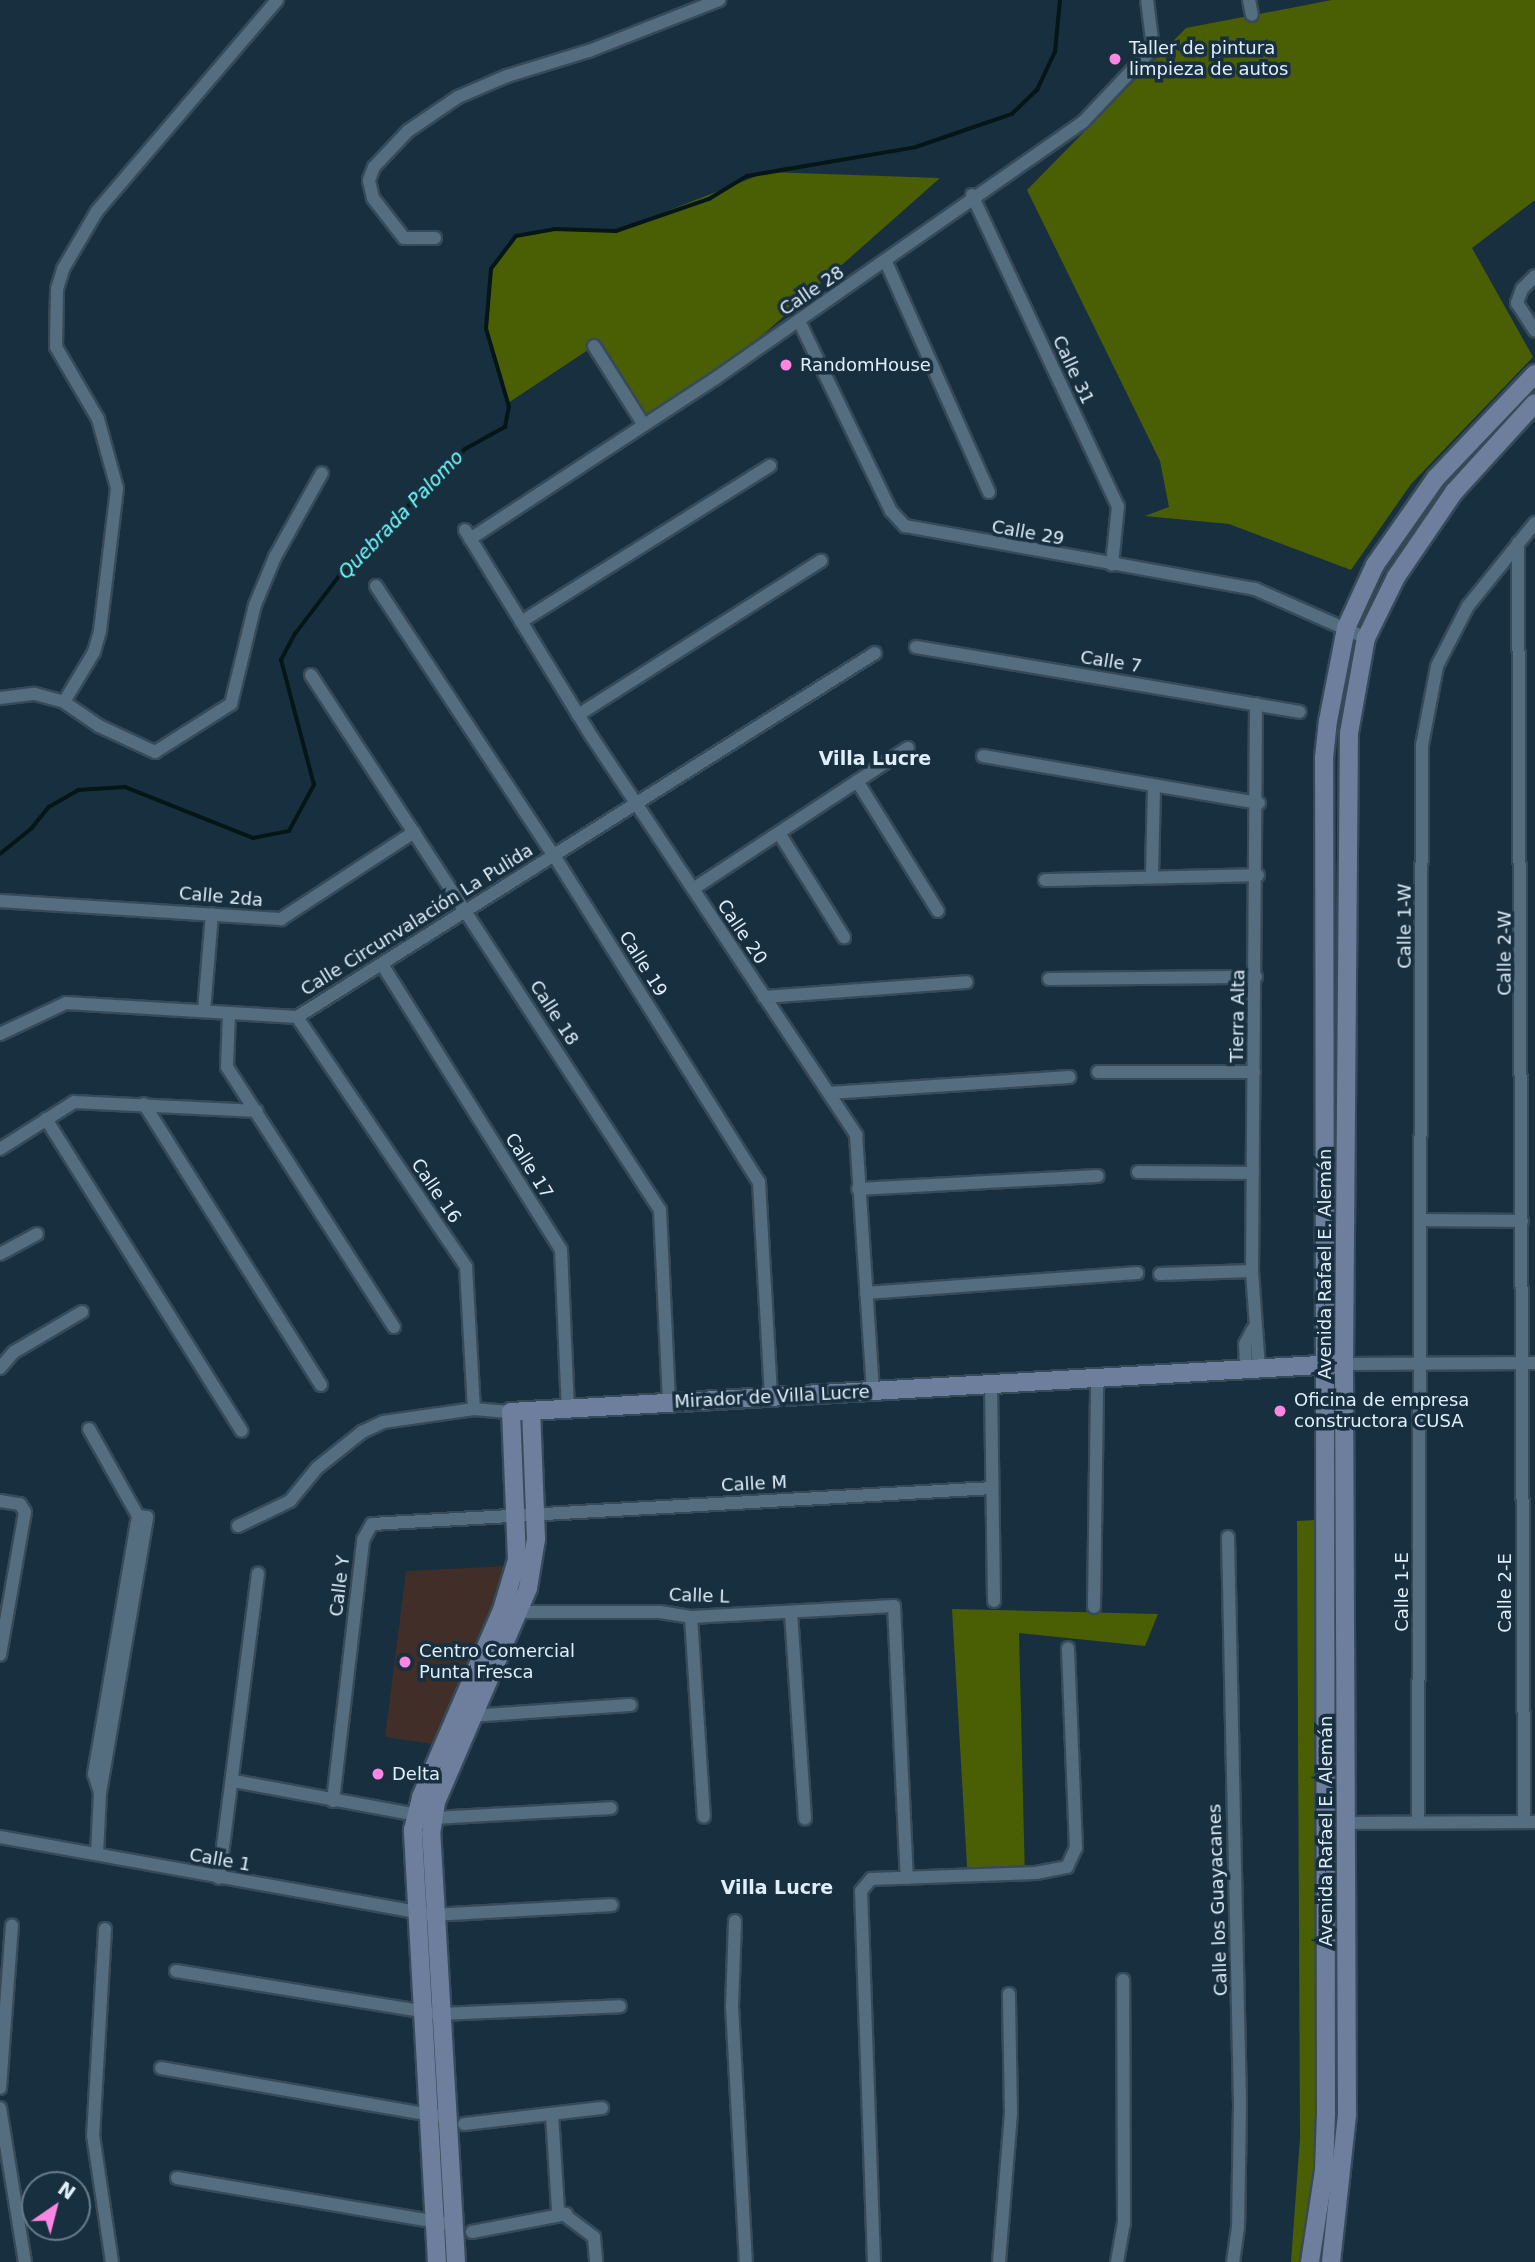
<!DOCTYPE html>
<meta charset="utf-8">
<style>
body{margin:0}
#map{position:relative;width:1535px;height:2262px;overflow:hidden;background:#182f3f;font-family:"DejaVu Sans",sans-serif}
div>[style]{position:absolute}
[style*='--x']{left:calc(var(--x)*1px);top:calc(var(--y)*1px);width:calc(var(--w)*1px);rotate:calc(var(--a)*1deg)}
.commercial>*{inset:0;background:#412e28}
.green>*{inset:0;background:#4a5f04}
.stream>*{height:3.5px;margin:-1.75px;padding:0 1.75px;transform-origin:1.75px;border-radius:1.75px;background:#051616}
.roads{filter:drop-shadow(2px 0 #374a58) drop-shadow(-2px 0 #374a58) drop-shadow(0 2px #374a58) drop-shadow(0 -2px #374a58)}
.street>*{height:12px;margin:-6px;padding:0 6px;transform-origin:6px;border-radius:6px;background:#546d7f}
.secondary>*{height:18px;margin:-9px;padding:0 9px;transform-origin:9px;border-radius:9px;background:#6e7e9d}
.dots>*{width:19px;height:19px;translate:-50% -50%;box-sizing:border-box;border:4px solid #182f3f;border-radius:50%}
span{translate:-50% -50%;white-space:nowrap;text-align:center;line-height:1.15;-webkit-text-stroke:7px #182f3f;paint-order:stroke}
.poi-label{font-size:18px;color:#e0eef9}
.left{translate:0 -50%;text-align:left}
.street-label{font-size:18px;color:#e0eef9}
.water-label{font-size:19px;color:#70fcfc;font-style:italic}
.neighbourhood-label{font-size:19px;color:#e0eef9;font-weight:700}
.north{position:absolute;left:21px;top:2171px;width:70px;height:70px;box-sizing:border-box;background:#182f3f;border:2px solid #687b89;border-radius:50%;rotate:35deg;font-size:19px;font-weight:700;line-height:28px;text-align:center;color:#e0eef9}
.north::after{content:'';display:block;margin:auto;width:24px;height:32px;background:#fd86e2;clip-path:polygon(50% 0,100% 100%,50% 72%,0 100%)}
</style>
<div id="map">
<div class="commercial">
<div style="clip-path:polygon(508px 1566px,432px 1744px,385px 1737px,406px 1571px)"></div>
</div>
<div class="green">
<div style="clip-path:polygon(1332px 0,1535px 0,1535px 200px,1472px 248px,1533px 357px,1411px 484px,1351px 570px,1229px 524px,1145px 516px,1169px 507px,1160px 461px,1027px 190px,1186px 28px)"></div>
<div style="clip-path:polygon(767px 172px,940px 178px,766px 332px,644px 425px,594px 346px,508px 403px,486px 329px,491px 269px,516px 236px,554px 229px,616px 231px)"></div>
<div style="clip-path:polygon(1315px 1520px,1318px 2177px,1305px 2262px,1291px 2262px,1300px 2138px,1297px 1521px)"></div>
<div style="clip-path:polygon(952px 1609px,1158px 1614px,1145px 1646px,1019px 1633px,1025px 1879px,968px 1883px)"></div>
</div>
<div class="stream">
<div style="--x:0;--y:854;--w:40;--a:-39"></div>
<div style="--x:31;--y:829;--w:28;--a:-51"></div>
<div style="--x:49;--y:807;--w:34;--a:-30"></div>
<div style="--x:78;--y:790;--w:47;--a:-3.7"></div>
<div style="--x:125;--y:787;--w:138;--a:21.7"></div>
<div style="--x:253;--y:838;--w:37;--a:-11"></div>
<div style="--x:289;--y:831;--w:52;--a:-61.5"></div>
<div style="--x:314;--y:785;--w:129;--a:-104.8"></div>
<div style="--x:281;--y:660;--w:30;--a:-62"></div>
<div style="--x:295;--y:634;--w:74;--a:-52.7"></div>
<div style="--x:340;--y:575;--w:177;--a:-45.2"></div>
<div style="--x:465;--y:449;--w:46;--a:-28.8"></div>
<div style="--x:505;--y:427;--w:20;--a:-79"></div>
<div style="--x:509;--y:407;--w:81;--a:-106.4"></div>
<div style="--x:486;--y:329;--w:60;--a:-85.2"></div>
<div style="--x:491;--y:269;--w:41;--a:-52.9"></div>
<div style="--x:516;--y:236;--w:39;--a:-10"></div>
<div style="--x:554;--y:229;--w:62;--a:1.8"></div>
<div style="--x:616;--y:231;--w:98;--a:-19"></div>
<div style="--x:709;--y:199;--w:44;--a:-31.2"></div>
<div style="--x:747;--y:176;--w:171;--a:-9.7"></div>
<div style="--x:916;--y:147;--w:102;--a:-19"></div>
<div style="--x:1012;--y:114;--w:35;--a:-44"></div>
<div style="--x:1037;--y:90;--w:42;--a:-64.7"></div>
<div style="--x:1055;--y:52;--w:52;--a:-84.5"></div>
</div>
<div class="roads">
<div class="street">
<div style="--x:1249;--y:0;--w:15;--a:79"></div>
<div style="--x:972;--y:195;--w:344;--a:64.9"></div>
<div style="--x:1118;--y:506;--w:59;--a:95.8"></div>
<div style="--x:435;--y:238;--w:31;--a:180"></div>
<div style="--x:404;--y:238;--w:51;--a:-127.8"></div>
<div style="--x:373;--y:198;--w:18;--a:-103"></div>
<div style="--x:369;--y:180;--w:14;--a:-69"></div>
<div style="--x:374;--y:167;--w:50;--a:-46.6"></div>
<div style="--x:408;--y:131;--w:60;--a:-34.2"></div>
<div style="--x:458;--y:97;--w:53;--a:-23.2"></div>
<div style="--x:507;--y:76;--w:86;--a:-17"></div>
<div style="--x:589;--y:51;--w:140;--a:-21.4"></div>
<div style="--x:886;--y:262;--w:252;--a:65.9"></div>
<div style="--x:1535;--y:276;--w:18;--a:135"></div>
<div style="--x:1522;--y:289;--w:15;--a:110"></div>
<div style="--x:1517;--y:303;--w:33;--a:57"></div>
<div style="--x:799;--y:321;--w:211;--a:64.2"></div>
<div style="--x:891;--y:511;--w:21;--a:47"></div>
<div style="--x:905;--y:526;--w:356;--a:10.2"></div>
<div style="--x:1255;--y:589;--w:121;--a:23.8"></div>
<div style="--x:594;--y:346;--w:93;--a:57.7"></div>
<div style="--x:465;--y:530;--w:243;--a:58.5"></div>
<div style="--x:592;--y:737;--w:478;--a:56.4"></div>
<div style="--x:856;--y:1135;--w:257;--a:86.2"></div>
<div style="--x:470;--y:539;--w:294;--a:-33.2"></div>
<div style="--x:716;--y:378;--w:447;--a:-34.9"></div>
<div style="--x:1083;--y:122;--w:102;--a:-46.6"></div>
<div style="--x:1153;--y:48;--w:48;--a:-97.1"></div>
<div style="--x:1518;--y:543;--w:1279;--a:89.73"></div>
<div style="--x:376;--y:586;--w:321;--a:56.6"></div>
<div style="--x:553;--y:854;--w:387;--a:57.9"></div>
<div style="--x:759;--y:1182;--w:215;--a:86.8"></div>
<div style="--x:521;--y:622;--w:294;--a:-32.1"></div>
<div style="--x:916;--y:647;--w:389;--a:9.6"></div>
<div style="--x:311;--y:675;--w:639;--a:56.88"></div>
<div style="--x:660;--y:1210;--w:193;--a:87.3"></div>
<div style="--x:0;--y:698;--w:35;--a:-7"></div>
<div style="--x:35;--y:694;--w:30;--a:15"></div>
<div style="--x:64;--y:702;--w:42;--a:34.4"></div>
<div style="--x:99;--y:726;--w:62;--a:24.9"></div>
<div style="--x:155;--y:752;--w:90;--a:-32.3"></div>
<div style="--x:231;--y:704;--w:102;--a:-76.4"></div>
<div style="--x:255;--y:605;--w:52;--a:-67.4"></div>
<div style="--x:275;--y:557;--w:96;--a:-60.8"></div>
<div style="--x:64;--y:702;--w:58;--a:-59"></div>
<div style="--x:94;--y:652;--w:22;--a:-74"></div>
<div style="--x:100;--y:631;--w:144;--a:-83.2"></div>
<div style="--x:117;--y:488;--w:72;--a:-105.4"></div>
<div style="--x:98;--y:419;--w:83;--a:-120.3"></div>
<div style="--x:56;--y:347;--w:58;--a:-89"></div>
<div style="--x:57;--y:289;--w:21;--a:-73"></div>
<div style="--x:63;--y:269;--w:67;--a:-59.6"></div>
<div style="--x:97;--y:211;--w:277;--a:-49.5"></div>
<div style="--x:1256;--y:704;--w:567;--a:90.4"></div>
<div style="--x:1252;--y:1271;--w:97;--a:85.9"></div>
<div style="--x:578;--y:715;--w:288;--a:-32.4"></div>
<div style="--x:983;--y:756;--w:280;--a:9.7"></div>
<div style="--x:857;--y:781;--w:153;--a:58.1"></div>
<div style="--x:779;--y:833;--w:123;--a:58"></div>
<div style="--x:1152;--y:875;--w:89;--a:-88.7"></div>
<div style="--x:1045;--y:880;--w:213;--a:-1.3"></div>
<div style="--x:693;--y:889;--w:257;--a:-33.3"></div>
<div style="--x:0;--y:901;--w:282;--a:3.7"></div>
<div style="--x:281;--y:919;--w:159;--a:-33.2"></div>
<div style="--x:383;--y:966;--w:335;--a:57.9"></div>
<div style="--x:561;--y:1250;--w:159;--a:87.5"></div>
<div style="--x:1049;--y:979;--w:207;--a:-0.6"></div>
<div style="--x:764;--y:997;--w:203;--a:-4.2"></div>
<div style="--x:204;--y:1011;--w:97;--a:-85.3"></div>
<div style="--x:229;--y:1013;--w:54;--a:92.1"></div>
<div style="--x:227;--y:1067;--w:309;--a:57.3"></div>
<div style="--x:297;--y:1017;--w:302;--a:55.9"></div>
<div style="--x:466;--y:1267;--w:142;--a:86.8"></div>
<div style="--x:0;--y:1034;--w:73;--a:-25.2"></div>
<div style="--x:66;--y:1003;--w:231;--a:3.5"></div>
<div style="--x:297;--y:1017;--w:683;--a:-32.2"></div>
<div style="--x:1098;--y:1072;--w:156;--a:0"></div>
<div style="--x:829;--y:1093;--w:241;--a:-3.8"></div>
<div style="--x:144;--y:1104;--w:332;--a:57.8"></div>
<div style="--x:46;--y:1119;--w:368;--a:57.9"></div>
<div style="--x:0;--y:1149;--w:88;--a:-32.4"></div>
<div style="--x:74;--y:1102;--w:183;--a:2.8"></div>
<div style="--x:1138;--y:1172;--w:115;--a:0.5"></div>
<div style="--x:858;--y:1189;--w:240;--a:-3.1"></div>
<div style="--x:1422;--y:1220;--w:100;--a:0.6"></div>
<div style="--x:0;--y:1254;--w:42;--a:-28.4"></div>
<div style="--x:1160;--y:1274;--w:92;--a:-1.9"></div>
<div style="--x:866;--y:1293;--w:272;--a:-4.2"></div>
<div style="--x:1344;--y:1364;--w:191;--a:-0.3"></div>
<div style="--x:0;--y:1368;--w:21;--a:-49"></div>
<div style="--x:14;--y:1352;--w:79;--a:-30.5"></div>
<div style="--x:1246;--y:1369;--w:25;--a:-92"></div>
<div style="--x:1245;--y:1344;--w:17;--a:-62"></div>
<div style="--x:991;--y:1384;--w:217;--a:89.2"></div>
<div style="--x:89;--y:1429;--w:100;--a:60.6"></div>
<div style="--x:138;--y:1516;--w:262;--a:99.7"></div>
<div style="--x:94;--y:1774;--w:20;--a:72"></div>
<div style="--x:0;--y:1501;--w:20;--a:9"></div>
<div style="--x:20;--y:1504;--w:9;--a:58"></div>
<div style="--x:25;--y:1512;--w:145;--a:99.9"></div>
<div style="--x:238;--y:1526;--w:58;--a:-25.7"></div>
<div style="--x:290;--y:1501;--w:43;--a:-50.7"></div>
<div style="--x:317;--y:1468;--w:58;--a:-38.7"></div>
<div style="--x:362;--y:1432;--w:23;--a:-25"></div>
<div style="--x:383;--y:1422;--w:92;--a:-8.1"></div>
<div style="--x:474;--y:1409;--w:37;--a:5"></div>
<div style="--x:1228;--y:1537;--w:567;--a:88.79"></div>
<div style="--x:1240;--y:2104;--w:123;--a:90.9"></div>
<div style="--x:1238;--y:2227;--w:35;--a:98"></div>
<div style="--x:1094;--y:1607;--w:229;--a:-89.2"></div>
<div style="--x:513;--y:1612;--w:147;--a:0"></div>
<div style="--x:660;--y:1612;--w:31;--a:9"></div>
<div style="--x:691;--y:1617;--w:203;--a:-3.1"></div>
<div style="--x:894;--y:1606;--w:272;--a:87.3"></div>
<div style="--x:791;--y:1613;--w:206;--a:86.1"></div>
<div style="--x:691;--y:1617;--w:200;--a:86.3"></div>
<div style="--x:469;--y:1716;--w:162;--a:-3.9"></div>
<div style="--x:234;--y:1781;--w:203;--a:10.5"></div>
<div style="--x:434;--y:1818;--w:177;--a:-3.2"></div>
<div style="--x:333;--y:1801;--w:263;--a:-83.4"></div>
<div style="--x:363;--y:1540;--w:18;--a:-61"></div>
<div style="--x:372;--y:1524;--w:621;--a:-3.32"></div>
<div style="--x:1418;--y:1822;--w:1077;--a:-89.79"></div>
<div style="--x:1422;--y:745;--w:80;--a:-79.2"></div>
<div style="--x:1437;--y:666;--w:68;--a:-62.7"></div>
<div style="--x:1468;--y:606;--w:107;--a:-51.1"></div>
<div style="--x:1344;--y:1823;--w:191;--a:-0.3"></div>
<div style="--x:0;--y:1837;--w:440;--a:10.2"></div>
<div style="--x:433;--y:1915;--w:179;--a:-3.2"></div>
<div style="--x:97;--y:1854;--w:61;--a:-87.2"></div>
<div style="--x:100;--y:1793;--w:280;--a:-80.3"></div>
<div style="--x:147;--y:1517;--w:9;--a:-174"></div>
<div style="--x:219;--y:1878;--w:307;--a:-82.7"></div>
<div style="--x:735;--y:1921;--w:85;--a:92"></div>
<div style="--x:732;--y:2006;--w:256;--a:86.9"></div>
<div style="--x:105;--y:1929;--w:206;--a:93.3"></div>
<div style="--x:93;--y:2135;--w:128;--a:81.5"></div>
<div style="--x:176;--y:1971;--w:267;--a:9.3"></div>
<div style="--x:440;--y:2014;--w:180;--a:-2.5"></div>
<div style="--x:161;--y:2068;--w:280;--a:9.9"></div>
<div style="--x:0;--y:2088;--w:163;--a:-85.8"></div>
<div style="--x:0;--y:2108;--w:156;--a:80.8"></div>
<div style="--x:552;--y:2114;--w:96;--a:86.4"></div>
<div style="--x:558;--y:2210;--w:45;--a:36.9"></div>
<div style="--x:594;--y:2237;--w:25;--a:85"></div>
<div style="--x:464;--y:2124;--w:139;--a:-6.6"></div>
<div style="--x:177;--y:2178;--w:282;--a:9.6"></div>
<div style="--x:472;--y:2232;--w:96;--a:-10.8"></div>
<div style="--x:874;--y:2262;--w:371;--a:-92"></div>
<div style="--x:861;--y:1891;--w:16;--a:-50"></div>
<div style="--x:871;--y:1879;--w:165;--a:-2.1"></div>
<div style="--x:1036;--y:1873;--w:32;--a:-11"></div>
<div style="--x:1067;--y:1867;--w:21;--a:-65"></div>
<div style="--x:1076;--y:1848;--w:200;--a:-92.3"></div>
<div style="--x:999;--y:2262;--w:148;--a:-85.4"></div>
<div style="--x:1011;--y:2114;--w:120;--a:-91"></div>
<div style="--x:1117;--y:2262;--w:40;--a:-80"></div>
<div style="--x:1124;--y:2223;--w:243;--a:-90.2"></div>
</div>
<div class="secondary">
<div style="--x:437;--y:2262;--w:433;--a:-93.2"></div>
<div style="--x:413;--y:1830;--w:34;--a:-76"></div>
<div style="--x:421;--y:1797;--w:204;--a:-66.6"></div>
<div style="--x:502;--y:1610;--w:52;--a:-73.3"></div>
<div style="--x:517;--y:1560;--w:148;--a:-92.3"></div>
<div style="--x:511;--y:1412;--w:827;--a:-3.33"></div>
<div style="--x:456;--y:2262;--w:429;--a:-93.3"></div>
<div style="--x:431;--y:1834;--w:32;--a:-81"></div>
<div style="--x:436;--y:1802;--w:233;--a:-66.7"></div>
<div style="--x:528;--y:1588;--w:50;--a:-80.7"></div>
<div style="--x:536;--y:1539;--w:128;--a:-92.2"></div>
<div style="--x:1310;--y:2262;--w:92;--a:-81.3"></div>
<div style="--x:1324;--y:2171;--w:57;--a:-88"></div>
<div style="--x:1326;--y:2114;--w:1356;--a:-90.08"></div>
<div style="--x:1324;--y:758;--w:37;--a:-84"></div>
<div style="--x:1328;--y:721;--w:95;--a:-79"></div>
<div style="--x:1346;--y:628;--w:69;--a:-65.3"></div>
<div style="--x:1375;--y:565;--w:106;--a:-55"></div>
<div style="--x:1436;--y:478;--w:144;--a:-46.4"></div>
<div style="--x:1331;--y:2262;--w:148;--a:-83.8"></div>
<div style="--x:1347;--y:2115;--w:751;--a:-90.23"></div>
<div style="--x:1344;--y:1364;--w:631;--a:-89.55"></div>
<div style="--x:1349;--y:733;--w:97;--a:-79.9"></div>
<div style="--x:1366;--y:638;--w:68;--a:-63.8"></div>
<div style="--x:1396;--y:577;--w:103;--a:-55.7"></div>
<div style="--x:1454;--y:492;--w:120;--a:-47.7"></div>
</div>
</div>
<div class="dots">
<div style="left:1115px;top:59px;background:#fd86e2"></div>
<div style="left:786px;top:365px;background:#fd86e2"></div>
<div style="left:1280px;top:1411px;background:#fd86e2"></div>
<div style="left:405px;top:1662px;background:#fd86e2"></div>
<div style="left:378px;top:1774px;background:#fd86e2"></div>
</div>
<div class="poi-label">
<span class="left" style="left:1129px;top:59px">Taller de pintura<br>limpieza de autos</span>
<span class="left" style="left:800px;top:365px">RandomHouse</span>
<span class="left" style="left:1294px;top:1411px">Oficina de empresa<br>constructora CUSA</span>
<span class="left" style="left:419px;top:1662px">Centro Comercial<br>Punta Fresca</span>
<span class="left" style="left:392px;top:1774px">Delta</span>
</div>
<div class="street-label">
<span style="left:812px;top:291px;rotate:-34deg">Calle 28</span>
<span style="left:1073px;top:370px;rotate:65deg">Calle 31</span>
<span style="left:1028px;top:533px;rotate:10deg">Calle 29</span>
<span style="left:1111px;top:662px;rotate:9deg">Calle 7</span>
<span style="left:221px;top:897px;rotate:5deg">Calle 2da</span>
<span style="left:417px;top:920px;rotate:-32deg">Calle Circunvalación La Pulida</span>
<span style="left:1405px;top:926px;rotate:-90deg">Calle 1-W</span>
<span style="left:742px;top:932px;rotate:56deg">Calle 20</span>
<span style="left:1505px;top:953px;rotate:-90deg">Calle 2-W</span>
<span style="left:643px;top:964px;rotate:58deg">Calle 19</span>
<span style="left:554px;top:1013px;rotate:57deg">Calle 18</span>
<span style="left:1238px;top:1016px;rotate:-89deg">Tierra Alta</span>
<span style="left:529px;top:1166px;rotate:58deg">Calle 17</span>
<span style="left:436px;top:1191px;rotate:56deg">Calle 16</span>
<span style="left:1325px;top:1264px;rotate:-90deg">Avenida Rafael E. Alemán</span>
<span style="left:772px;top:1397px;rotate:-3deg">Mirador de Villa Lucre</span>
<span style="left:754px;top:1484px;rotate:-3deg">Calle M</span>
<span style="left:340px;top:1586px;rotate:-83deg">Calle Y</span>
<span style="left:1402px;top:1592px;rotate:-90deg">Calle 1-E</span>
<span style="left:1505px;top:1593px;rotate:-90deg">Calle 2-E</span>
<span style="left:699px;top:1596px;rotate:2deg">Calle L</span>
<span style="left:1326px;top:1831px;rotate:-90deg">Avenida Rafael E. Alemán</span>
<span style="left:220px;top:1860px;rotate:10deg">Calle 1</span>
<span style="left:1218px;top:1900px;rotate:-92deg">Calle los Guayacanes</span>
</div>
<div class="water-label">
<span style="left:401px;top:515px;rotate:-46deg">Quebrada Palomo</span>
</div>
<div class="neighbourhood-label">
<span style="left:875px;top:759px">Villa Lucre</span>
<span style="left:777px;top:1888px">Villa Lucre</span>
</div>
<div class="north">N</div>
</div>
